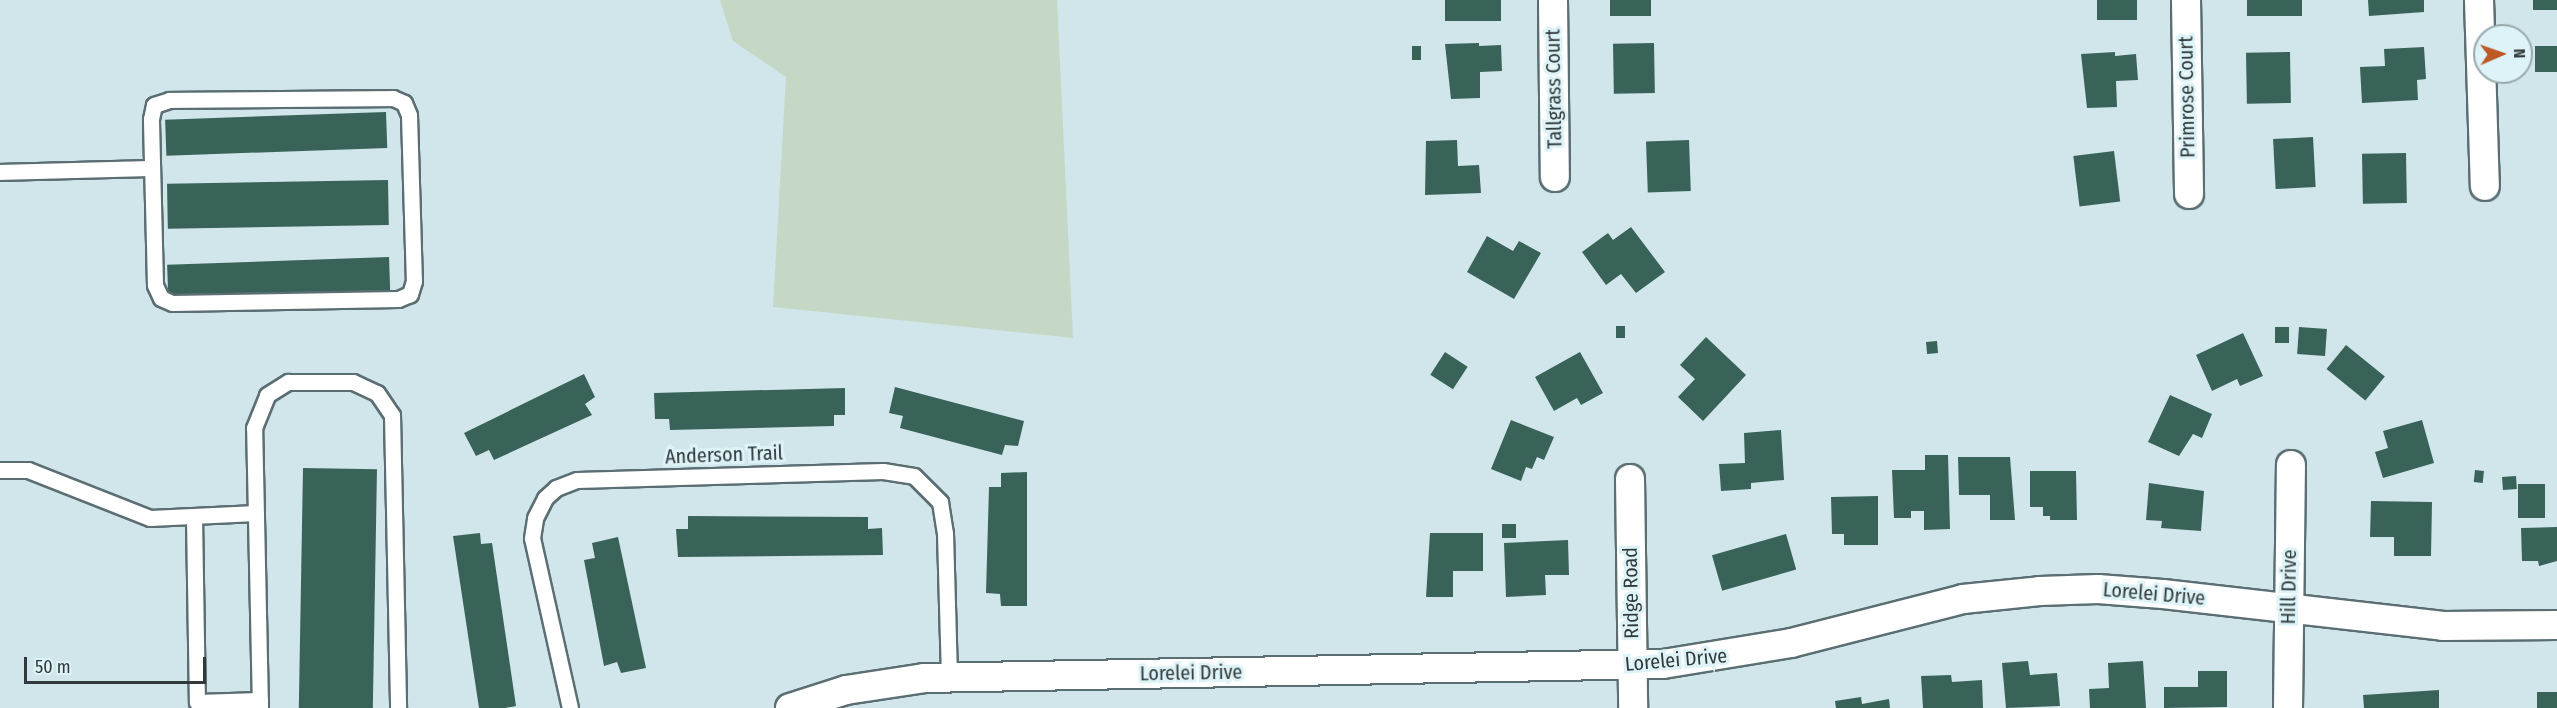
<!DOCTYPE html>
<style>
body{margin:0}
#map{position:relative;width:2557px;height:708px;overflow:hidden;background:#d0e6ea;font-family:"Fira Sans Condensed",sans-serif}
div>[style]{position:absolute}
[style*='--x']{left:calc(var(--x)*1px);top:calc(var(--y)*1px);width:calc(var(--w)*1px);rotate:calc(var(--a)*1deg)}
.green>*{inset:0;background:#c5d8c5}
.building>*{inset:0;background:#396359;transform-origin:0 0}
.roads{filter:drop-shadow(2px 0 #5b6e72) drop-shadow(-2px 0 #5b6e72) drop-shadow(0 2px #5b6e72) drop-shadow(0 -2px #5b6e72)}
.lane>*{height:15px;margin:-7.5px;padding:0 7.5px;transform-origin:7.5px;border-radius:7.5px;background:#fff}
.street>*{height:28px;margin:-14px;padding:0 14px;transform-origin:14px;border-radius:14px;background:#fff}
span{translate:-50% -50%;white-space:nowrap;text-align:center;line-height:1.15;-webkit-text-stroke:6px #ddf3f7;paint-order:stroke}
.street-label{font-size:20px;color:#31393b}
.north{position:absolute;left:2473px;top:24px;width:60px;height:60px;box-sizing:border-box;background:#ddf3f7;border:2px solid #98a9ac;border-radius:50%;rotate:88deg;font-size:16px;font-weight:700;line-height:24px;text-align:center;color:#31393b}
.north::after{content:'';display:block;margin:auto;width:21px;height:27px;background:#bd5925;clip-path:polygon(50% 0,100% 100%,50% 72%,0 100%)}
.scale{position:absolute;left:24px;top:657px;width:182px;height:27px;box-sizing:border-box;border:3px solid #31393b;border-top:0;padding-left:8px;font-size:18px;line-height:21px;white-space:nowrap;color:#31393b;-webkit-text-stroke:4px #ddf3f7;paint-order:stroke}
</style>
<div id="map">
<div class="green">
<div style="clip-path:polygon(720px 0,1057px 0,1073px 338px,773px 307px,786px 77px,733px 41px)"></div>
</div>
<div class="building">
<div style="left:1445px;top:0;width:56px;height:21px"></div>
<div style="left:1610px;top:0;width:41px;height:16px"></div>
<div style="left:2097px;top:0;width:40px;height:20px"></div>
<div style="left:2247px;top:0;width:55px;height:16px"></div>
<div style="clip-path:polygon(2368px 0,2424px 0,2424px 12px,2369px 16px)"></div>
<div style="left:2533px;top:0;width:24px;height:10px"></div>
<div style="clip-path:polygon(1479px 43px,1479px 46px,1501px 45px,1502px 71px,1480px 72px,1480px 98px,1451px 99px,1445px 44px)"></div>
<div style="left:1654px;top:43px;width:50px;height:41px;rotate:89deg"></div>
<div style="left:1412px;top:46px;width:9px;height:14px"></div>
<div style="left:2535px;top:46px;width:22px;height:26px"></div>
<div style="clip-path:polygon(2424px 47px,2426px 79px,2417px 80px,2418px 100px,2362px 103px,2360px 67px,2385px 66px,2384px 49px)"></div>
<div style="clip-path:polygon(2115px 52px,2115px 56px,2136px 54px,2138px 80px,2116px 81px,2117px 107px,2087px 108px,2081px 54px)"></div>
<div style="left:2290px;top:52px;width:51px;height:44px;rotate:89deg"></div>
<div style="left:386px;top:112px;width:36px;height:221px;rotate:88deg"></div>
<div style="left:2313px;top:137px;width:50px;height:40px;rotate:87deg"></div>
<div style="clip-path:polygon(1457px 140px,1458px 166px,1479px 165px,1481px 193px,1425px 195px,1426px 141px)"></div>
<div style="left:1689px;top:140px;width:51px;height:43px;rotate:88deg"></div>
<div style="left:2114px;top:151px;width:51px;height:41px;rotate:83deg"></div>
<div style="left:2406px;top:153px;width:50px;height:44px;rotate:89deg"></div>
<div style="left:388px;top:180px;width:45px;height:221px;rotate:89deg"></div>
<div style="clip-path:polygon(1631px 227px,1665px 272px,1636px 293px,1621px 274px,1606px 285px,1582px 252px,1608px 233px,1613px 240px)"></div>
<div style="clip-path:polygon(1487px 236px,1513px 251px,1519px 241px,1541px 253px,1514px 299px,1467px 272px)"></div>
<div style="left:389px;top:257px;width:36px;height:222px;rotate:88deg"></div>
<div style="left:1616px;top:326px;width:9px;height:12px"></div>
<div style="left:2275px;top:327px;width:14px;height:16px"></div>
<div style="left:2299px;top:327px;width:28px;height:27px;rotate:4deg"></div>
<div style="clip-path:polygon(2243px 333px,2263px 376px,2240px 386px,2237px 379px,2212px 391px,2196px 355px)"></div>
<div style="clip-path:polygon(1706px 337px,1746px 375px,1703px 421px,1678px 397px,1695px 379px,1680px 365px)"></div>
<div style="left:1937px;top:341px;width:12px;height:11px;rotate:85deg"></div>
<div style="left:2346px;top:345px;width:50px;height:31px;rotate:39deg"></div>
<div style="left:1445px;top:352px;width:27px;height:27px;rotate:33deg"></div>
<div style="clip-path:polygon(1580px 352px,1603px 393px,1581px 405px,1577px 398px,1554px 411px,1535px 377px)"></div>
<div style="clip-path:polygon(584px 374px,595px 397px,585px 404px,592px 415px,494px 460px,489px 450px,476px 456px,464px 433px)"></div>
<div style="clip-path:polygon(895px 387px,1024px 421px,1018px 446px,1005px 445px,1002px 455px,900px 428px,903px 416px,889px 413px)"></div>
<div style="clip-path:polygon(845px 388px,845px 415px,834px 415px,834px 426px,670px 430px,669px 419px,655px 419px,654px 393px)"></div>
<div style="clip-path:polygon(2170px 395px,2212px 414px,2202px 438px,2193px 434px,2179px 456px,2148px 442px)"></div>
<div style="clip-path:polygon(1511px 420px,1554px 437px,1544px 460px,1537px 457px,1532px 469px,1526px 467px,1521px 481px,1491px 469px)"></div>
<div style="clip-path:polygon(2422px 420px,2434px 463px,2383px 478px,2375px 452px,2388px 448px,2383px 431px)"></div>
<div style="clip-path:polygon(1781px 430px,1784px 480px,1751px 483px,1751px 489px,1721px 491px,1719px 464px,1745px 463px,1744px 433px)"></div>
<div style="clip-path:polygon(1925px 455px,1948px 455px,1950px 529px,1924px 530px,1924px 511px,1911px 511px,1911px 518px,1894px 518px,1892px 470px,1925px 470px)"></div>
<div style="clip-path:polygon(1958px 457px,2010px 457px,2015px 520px,1990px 520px,1990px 495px,1959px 495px)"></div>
<div style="left:303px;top:468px;width:74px;height:240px;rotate:1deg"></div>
<div style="left:2475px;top:470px;width:9px;height:12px;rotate:6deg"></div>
<div style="clip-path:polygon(2030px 471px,2076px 471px,2077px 520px,2050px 520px,2050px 516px,2043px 516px,2043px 507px,2030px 507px)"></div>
<div style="clip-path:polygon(1027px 472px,1027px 606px,1001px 606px,1000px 594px,986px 593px,989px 487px,1001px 487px,1001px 473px)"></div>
<div style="left:2516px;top:476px;width:13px;height:14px;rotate:86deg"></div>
<div style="clip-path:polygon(2149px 483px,2204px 491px,2201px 531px,2161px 528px,2162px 521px,2146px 520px)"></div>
<div style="left:2518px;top:484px;width:27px;height:34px"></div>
<div style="clip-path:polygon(1878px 496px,1878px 545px,1844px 545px,1844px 534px,1832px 534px,1831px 497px)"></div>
<div style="clip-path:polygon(2371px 501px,2432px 502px,2431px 556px,2394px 556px,2394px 537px,2370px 537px)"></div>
<div style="clip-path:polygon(688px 516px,868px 517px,868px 529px,882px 528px,883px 555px,678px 557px,676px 529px,688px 529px)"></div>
<div style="left:1502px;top:524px;width:14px;height:14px"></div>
<div style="clip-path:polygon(2557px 527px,2557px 561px,2539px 566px,2538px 561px,2522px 561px,2521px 528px)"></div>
<div style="clip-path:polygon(480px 533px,481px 544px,492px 543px,516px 706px,505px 708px,479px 708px,453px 536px)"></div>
<div style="clip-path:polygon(1430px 533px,1483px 533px,1483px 571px,1453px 571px,1453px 597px,1426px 597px)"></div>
<div style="left:1786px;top:534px;width:37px;height:77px;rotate:74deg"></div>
<div style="clip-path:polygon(618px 537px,646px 668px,621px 673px,617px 662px,604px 666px,584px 560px,595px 558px,592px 543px)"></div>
<div style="clip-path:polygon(1568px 540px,1569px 575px,1545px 575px,1546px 595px,1506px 597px,1504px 543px)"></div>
<div style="clip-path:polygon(2028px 661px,2030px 675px,2057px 673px,2060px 706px,2006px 708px,2002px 663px)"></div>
<div style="clip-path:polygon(2143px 661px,2146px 708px,2090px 708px,2089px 689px,2109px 688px,2108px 663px)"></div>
<div style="clip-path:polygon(2198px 671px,2227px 671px,2227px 707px,2164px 708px,2164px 687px,2198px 687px)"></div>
<div style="clip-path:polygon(1951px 675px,1952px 682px,1982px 680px,1983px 708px,1923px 708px,1921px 676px)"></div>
<div style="clip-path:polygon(2439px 690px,2439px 708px,2364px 708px,2363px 695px)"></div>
<div style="left:2537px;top:692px;width:20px;height:16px"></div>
<div style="clip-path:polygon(1861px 697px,1862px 704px,1889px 699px,1890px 708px,1836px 708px,1835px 701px)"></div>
</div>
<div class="roads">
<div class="lane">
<div style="--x:393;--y:98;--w:12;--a:24"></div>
<div style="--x:404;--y:103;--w:13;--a:67"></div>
<div style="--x:409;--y:115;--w:166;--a:88.3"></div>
<div style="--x:414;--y:281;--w:14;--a:107"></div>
<div style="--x:410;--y:294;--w:13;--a:157"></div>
<div style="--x:398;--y:299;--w:226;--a:179"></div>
<div style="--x:172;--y:303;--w:12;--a:-156"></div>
<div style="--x:161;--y:298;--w:14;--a:-115"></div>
<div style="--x:155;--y:285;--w:166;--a:-91.4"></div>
<div style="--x:151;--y:119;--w:14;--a:-78"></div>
<div style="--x:154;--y:105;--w:16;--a:-18"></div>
<div style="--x:169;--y:100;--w:224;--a:-0.5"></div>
<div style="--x:0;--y:172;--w:152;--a:-1.5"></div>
<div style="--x:0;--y:470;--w:28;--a:0"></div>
<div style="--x:28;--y:470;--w:131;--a:21.5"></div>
<div style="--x:150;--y:518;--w:106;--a:-2.7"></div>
<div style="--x:194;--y:516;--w:186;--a:89.1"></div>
<div style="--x:197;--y:702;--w:63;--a:-1.8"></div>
<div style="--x:260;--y:708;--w:280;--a:-91.2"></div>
<div style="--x:254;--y:428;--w:35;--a:-68"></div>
<div style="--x:267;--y:395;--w:25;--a:-32"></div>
<div style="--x:288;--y:382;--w:65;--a:0"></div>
<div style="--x:353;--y:382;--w:26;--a:25"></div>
<div style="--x:377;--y:393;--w:27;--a:56"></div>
<div style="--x:392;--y:415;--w:293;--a:88.8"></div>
<div style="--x:570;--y:708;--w:174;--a:-102.6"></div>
<div style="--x:532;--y:538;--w:20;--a:-81"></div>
<div style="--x:535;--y:518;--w:22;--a:-63"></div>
<div style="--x:545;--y:498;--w:15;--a:-42"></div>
<div style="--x:556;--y:488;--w:22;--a:-21"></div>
<div style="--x:577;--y:480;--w:306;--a:-1.7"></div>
<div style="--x:883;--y:471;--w:31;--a:9"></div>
<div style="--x:914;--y:476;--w:37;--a:45"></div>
<div style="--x:940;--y:502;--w:31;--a:81"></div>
<div style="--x:945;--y:533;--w:144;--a:88.4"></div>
</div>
<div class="street">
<div style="--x:1553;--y:0;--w:177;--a:89.4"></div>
<div style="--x:2186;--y:0;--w:194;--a:89.1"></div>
<div style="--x:2479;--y:0;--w:186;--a:88.2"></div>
<div style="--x:1630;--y:479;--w:229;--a:89.2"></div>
<div style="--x:790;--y:708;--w:59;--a:-17.8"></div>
<div style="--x:846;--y:690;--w:79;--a:-8.7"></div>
<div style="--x:924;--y:678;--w:739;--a:-1.09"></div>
<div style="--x:1663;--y:664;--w:130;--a:-9.3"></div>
<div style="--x:1791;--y:643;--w:178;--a:-14.3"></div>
<div style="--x:1963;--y:599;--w:77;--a:-5.9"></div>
<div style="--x:2040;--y:591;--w:58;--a:-2"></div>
<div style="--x:2098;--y:589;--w:65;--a:4.4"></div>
<div style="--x:2163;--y:594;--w:282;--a:6.5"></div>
<div style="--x:2443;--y:626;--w:114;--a:-0.5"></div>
<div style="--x:2288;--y:708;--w:243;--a:-89.3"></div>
</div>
</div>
<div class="street-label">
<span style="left:1554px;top:89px;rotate:-91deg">Tallgrass Court</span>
<span style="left:2187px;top:97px;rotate:-91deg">Primrose Court</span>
<span style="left:724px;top:455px;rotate:-2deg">Anderson Trail</span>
<span style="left:2289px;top:587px;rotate:-89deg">Hill Drive</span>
<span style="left:1631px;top:593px;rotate:-91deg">Ridge Road</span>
<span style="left:2154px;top:594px;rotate:5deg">Lorelei Drive</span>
<span style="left:1676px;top:660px;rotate:-5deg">Lorelei Drive</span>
<span style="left:1191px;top:673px;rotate:-1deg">Lorelei Drive</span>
</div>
<div class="north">N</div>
<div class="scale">50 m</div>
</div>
